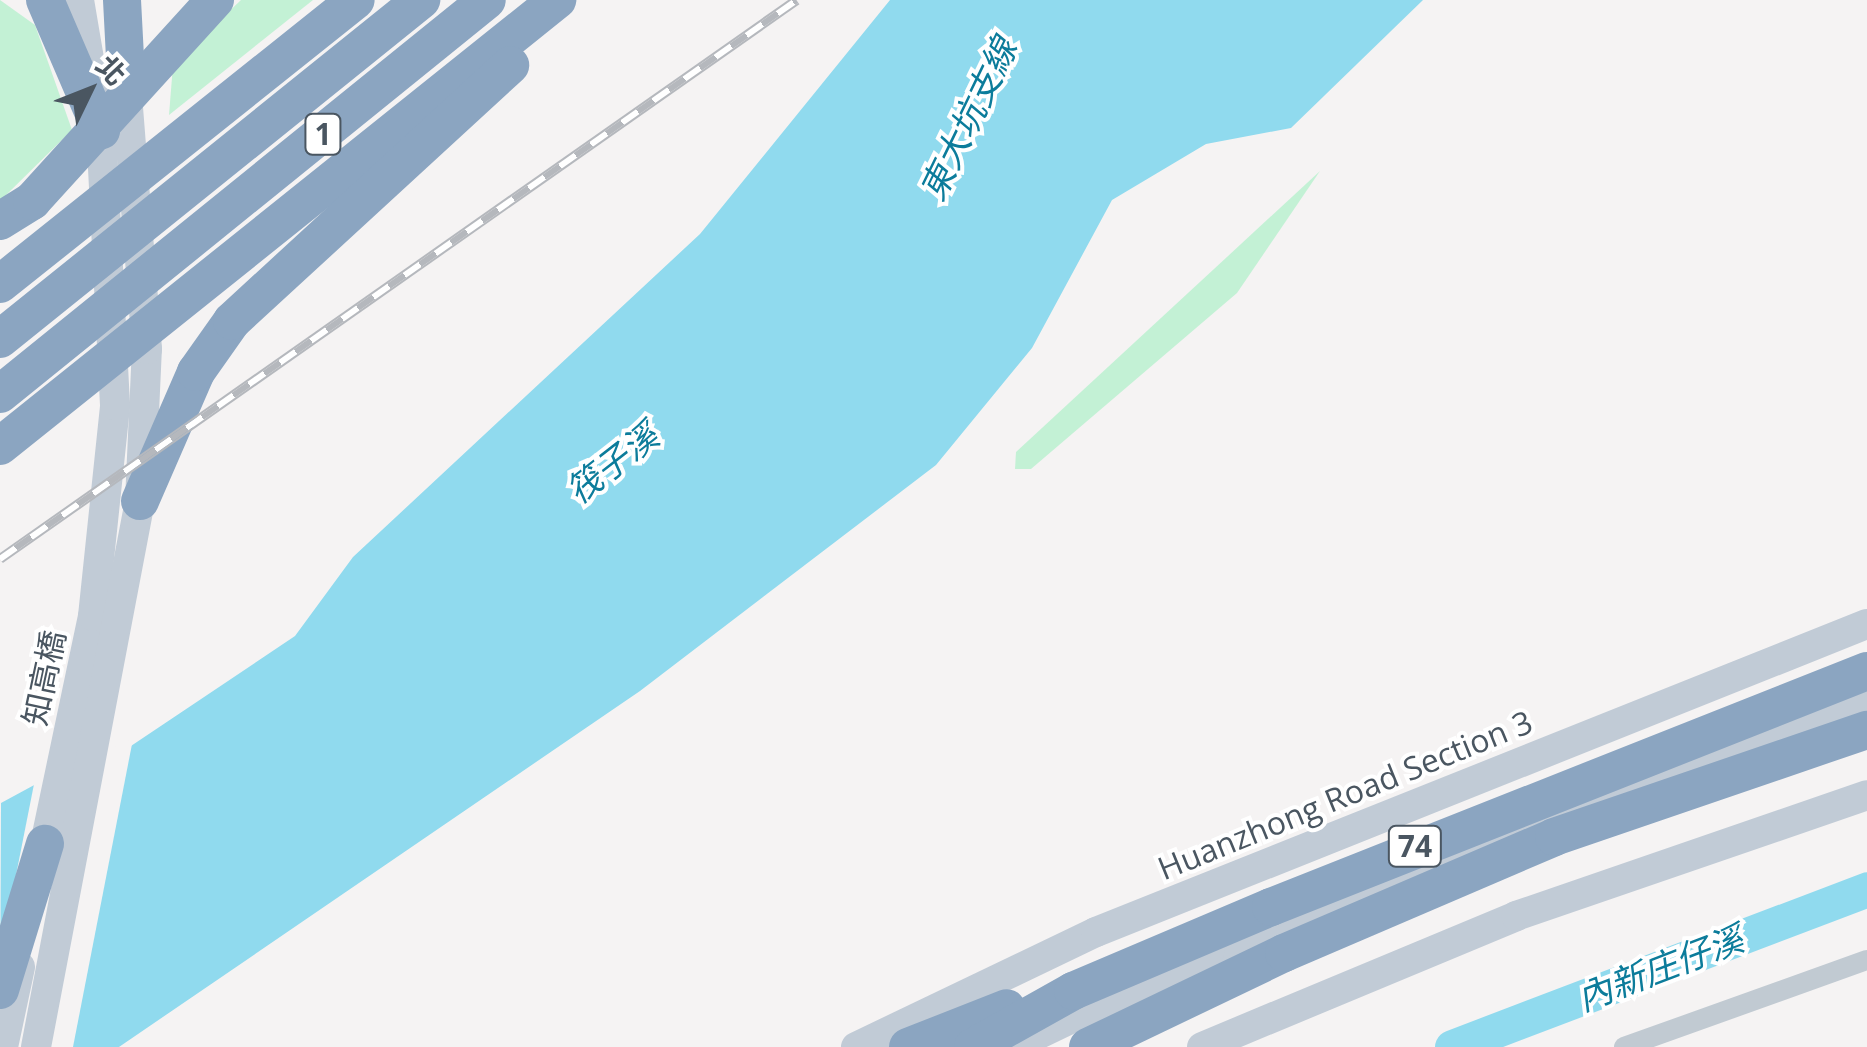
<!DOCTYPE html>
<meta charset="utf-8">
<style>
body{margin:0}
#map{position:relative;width:1867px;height:1047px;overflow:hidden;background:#f5f3f3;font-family:"Open Sans","Noto Sans TC",sans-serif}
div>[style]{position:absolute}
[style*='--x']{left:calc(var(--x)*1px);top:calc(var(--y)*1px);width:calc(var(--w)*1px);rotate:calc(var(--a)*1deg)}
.green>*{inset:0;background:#c3f1d5}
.water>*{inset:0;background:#90daee}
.pier>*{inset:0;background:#f5f3f3}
.river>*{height:35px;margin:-17.5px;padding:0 17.5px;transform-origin:17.5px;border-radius:17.5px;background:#90daee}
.street>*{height:20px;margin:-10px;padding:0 10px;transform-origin:10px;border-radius:10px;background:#c1cad2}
.secondary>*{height:30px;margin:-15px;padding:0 15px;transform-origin:15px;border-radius:15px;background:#c1cbd6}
.highway>*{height:38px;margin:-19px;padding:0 19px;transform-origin:19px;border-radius:19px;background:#8ba5c1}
.rail>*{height:10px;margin-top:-5px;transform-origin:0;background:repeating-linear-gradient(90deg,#fff 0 19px,#b5b8bd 0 38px);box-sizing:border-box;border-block:2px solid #b5b8bd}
span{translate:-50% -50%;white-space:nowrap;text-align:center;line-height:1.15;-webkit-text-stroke:8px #fff;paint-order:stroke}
.shield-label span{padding:2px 8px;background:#fff;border:2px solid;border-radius:8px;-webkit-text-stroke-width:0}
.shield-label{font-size:30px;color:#4a5661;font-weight:700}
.street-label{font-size:32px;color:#4a5661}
.water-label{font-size:35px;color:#0c7c9b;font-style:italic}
.north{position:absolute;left:40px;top:40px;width:100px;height:100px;-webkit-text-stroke:8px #fff;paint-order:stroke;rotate:47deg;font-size:28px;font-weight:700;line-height:40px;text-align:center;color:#4a5661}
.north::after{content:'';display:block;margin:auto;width:35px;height:45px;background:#4a5661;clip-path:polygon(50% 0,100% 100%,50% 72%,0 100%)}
</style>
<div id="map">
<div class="green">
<div style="clip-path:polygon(0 0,35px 25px,72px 130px,0 201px)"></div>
<div style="clip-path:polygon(241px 0,313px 0,169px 115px,173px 65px)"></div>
<div style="clip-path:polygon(1320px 171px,1237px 293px,1031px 469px,1015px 469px,1016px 452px)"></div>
</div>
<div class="water">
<div style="clip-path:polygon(890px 0,1423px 0,1291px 128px,1206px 144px,1112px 200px,1032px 348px,936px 465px,640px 691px,119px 1047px,0 1047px,1px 803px,73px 764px,116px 756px,295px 636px,353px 557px,700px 234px)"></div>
</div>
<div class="pier">
<div style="clip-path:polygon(133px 739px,73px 1047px,0 1047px,0 956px,35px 779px)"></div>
</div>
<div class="river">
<div style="--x:1452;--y:1047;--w:444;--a:-20.8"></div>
</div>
<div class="street">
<div style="--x:1624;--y:1047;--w:258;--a:-19.7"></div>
</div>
<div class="secondary">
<div style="--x:41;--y:863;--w:252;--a:-78.1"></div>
<div style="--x:93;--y:616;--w:212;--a:-84"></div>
<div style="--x:115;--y:405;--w:275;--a:-92.9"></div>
<div style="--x:101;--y:130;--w:132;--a:-99.6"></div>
<div style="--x:1195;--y:973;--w:382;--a:-23.4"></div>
<div style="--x:1546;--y:821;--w:342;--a:-20"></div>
<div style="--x:3;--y:1047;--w:82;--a:-78"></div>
<div style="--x:36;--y:1047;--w:556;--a:-79.22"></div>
<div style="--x:140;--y:501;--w:152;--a:-87.4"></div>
<div style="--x:147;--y:349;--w:269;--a:-94.5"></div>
<div style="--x:856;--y:1047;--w:266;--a:-25.6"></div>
<div style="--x:1096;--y:932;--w:830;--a:-21.78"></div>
<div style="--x:1012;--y:1047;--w:219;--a:-25.7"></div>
<div style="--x:1202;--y:1047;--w:340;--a:-22.6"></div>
<div style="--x:1516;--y:916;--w:371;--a:-19"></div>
</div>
<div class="highway">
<div style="--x:45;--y:0;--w:142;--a:66.7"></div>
<div style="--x:122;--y:0;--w:76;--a:87"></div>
<div style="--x:0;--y:221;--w:38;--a:-32"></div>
<div style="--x:32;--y:201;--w:272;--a:-47.7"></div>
<div style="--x:0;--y:284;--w:455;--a:-38.6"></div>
<div style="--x:0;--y:339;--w:541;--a:-38.84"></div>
<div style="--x:0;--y:394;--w:626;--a:-38.97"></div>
<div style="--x:0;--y:446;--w:714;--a:-38.68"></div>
<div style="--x:140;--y:501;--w:141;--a:-66.5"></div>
<div style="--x:196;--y:372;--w:62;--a:-54.8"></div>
<div style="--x:232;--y:321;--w:378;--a:-42.6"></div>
<div style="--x:0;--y:990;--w:153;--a:-72.9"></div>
<div style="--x:908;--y:1047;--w:106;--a:-21.5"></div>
<div style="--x:973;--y:1047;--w:115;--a:-29.2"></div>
<div style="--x:1073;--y:991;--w:215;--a:-23"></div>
<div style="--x:1271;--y:907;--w:641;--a:-21.6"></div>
<div style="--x:1088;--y:1047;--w:217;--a:-25.6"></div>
<div style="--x:1284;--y:953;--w:294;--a:-23.2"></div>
<div style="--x:1554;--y:837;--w:331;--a:-18.9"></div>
</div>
<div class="rail">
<div style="--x:0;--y:559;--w:973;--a:-35.05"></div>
</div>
<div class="shield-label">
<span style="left:323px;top:134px">1</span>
<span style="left:1415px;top:846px">74</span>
</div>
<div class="street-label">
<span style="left:44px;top:678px;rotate:-78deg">知高橋</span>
<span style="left:1345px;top:795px;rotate:-22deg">Huanzhong Road Section 3</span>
</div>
<div class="water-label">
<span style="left:968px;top:119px;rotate:-64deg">東大坑支線</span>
<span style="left:612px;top:463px;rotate:-38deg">筏子溪</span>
<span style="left:1660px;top:968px;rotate:-21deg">內新庄仔溪</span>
</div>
<div class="north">北</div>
</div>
